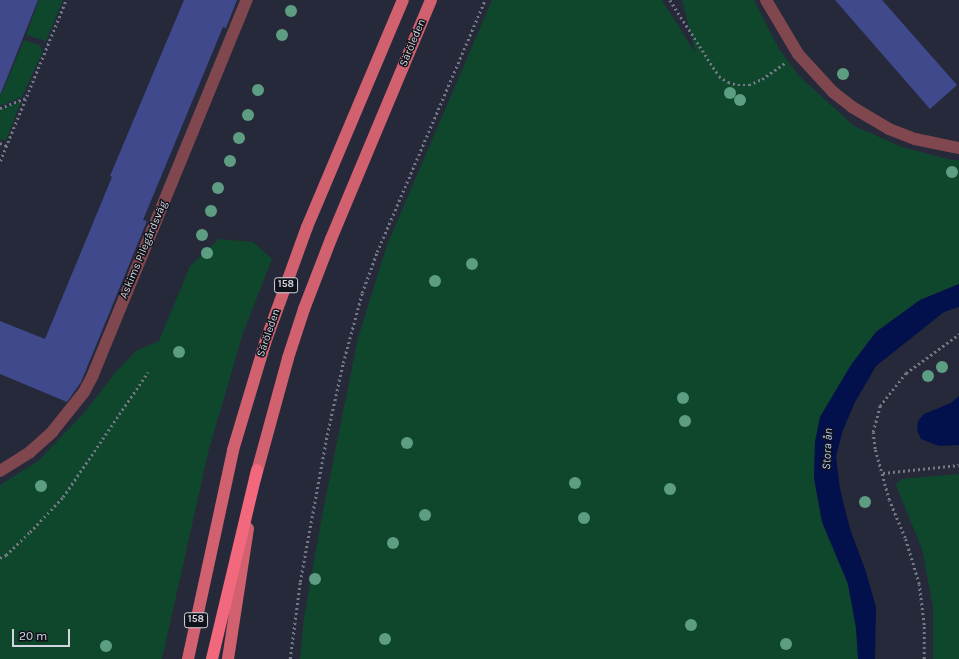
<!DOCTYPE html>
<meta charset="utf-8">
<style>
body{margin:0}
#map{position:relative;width:959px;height:659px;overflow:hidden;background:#26293a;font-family:Karla,sans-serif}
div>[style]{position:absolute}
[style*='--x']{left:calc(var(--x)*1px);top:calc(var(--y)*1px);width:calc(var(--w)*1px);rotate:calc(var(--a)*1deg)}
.green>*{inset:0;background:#0f472c}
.water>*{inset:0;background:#02114b}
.building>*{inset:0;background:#40498b}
.path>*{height:2.5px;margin-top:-1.25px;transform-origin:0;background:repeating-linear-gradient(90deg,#757886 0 2px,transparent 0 5px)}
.minor>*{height:12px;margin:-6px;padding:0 6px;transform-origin:6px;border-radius:6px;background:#80484e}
.major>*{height:12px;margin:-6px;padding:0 6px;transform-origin:6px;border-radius:6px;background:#d26170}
.highway>*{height:12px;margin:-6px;padding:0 6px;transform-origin:6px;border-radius:6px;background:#f2697e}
.trees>*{width:12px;height:12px;margin:-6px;border-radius:50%;background:#5d9d82}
span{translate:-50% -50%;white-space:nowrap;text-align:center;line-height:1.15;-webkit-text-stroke:3px #11131a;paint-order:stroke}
.shield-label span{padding:1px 3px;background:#11131a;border:1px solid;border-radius:3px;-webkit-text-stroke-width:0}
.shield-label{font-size:10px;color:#d3d5e0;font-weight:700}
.street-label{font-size:11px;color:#d3d5e0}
.water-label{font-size:12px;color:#b8caef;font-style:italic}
.scale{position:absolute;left:12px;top:629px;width:58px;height:18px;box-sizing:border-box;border:2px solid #d3d5e0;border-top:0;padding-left:5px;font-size:12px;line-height:14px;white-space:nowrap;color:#d3d5e0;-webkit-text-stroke:3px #11131a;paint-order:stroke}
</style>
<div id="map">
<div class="green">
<div style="clip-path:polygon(39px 0,63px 0,46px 41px,26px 35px)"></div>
<div style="clip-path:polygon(492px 0,662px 0,696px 54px,682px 0,754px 0,779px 49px,799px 76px,854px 126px,902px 147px,951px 160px,959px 160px,959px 284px,920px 300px,876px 332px,851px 365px,820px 417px,815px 442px,814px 478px,822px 521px,848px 584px,856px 628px,858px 659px,300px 659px,304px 617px,323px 511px,358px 338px,387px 245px)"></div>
<div style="clip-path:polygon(24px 40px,39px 45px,43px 51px,22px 97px,0 106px,0 93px,2px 93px)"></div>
<div style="clip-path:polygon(21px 101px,7px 138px,5px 141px,0 139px,0 109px)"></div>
<div style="clip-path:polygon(219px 239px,253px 242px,272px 259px,243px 333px,209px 449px,162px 659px,0 659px,0 485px,38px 461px,83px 414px,115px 373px,136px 351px,159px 341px,190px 266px)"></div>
<div style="clip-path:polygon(959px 474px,959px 659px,933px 659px,933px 607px,922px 549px,896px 485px,901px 479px)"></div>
</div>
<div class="water">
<div style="clip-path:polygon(959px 284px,959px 307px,944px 312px,876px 366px,855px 402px,843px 430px,836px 456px,840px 489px,850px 529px,865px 569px,876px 607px,875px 659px,858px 659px,856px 628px,848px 584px,822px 522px,814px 478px,815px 442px,820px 417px,851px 365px,876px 332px,920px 300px)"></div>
<div style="clip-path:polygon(959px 396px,959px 445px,939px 446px,921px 439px,917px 430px,918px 421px,924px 414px,951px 403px)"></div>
</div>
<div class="building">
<div style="clip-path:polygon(0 0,38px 0,1px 93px,0 93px)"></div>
<div style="clip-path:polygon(184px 0,237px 0,226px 28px,223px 27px,143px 220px,147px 221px,81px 382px,67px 402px,0 374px,0 321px,45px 339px,112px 177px,110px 176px)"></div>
<div style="clip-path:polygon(835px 0,882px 0,957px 85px,930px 109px)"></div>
</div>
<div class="path">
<div style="--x:670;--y:0;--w:90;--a:57.2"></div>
<div style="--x:719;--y:76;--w:11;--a:34"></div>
<div style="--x:728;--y:82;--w:10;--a:17"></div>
<div style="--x:738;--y:85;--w:11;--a:0"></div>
<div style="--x:749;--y:85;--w:14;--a:-25"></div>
<div style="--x:762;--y:79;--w:29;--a:-35"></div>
<div style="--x:0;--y:108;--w:28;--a:-21"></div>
<div style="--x:0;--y:143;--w:8;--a:23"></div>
<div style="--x:0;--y:161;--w:174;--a:-67.7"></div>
<div style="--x:883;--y:473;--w:76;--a:-6"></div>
<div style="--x:0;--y:558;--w:7;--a:-27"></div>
<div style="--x:6;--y:555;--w:33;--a:-44"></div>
<div style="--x:30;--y:532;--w:48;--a:-46.7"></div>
<div style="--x:63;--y:497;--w:151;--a:-55.8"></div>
<div style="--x:290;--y:659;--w:78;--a:-82.6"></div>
<div style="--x:300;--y:582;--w:149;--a:-79.6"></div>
<div style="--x:327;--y:435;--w:74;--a:-77.5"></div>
<div style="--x:343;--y:363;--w:73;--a:-74.8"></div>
<div style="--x:362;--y:293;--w:44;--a:-69.9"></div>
<div style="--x:377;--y:252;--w:274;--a:-66.8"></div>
<div style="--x:924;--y:659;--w:34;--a:-90"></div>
<div style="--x:924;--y:625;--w:41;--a:-97"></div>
<div style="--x:919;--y:584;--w:48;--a:-106.9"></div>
<div style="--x:905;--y:538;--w:41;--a:-112.8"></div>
<div style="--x:889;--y:500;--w:53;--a:-105.4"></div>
<div style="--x:875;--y:449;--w:17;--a:-97"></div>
<div style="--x:873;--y:432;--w:27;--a:-75"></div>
<div style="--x:880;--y:406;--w:42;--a:-51.8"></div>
<div style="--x:906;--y:373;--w:66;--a:-36.3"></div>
</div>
<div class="minor">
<div style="--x:766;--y:0;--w:63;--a:59.3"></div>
<div style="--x:798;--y:54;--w:52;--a:47.4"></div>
<div style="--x:833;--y:92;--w:24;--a:38"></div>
<div style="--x:852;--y:107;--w:43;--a:30.7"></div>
<div style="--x:889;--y:129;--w:28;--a:21"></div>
<div style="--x:915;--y:139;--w:45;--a:11.6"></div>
<div style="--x:0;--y:471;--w:36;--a:-32"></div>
<div style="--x:30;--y:452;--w:30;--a:-42"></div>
<div style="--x:52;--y:432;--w:51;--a:-51.3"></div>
<div style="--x:84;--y:392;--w:17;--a:-62"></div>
<div style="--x:92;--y:377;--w:408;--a:-67.7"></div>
</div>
<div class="major">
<div style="--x:255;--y:479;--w:125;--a:-74.7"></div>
<div style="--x:288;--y:358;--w:52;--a:-71.9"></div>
<div style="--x:304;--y:309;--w:75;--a:-68.9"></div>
<div style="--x:331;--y:239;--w:259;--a:-67.3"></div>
<div style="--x:188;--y:659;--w:214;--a:-77.8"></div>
<div style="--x:233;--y:450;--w:112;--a:-73.3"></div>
<div style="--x:265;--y:343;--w:123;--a:-70.1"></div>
<div style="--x:307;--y:227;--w:246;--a:-67.1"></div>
<div style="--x:228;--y:659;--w:132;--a:-81.3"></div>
</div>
<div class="highway">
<div style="--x:212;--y:659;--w:194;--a:-76.6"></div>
</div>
<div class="trees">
<div style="left:291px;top:11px"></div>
<div style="left:282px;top:35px"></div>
<div style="left:843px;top:74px"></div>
<div style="left:258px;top:90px"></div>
<div style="left:730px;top:93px"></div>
<div style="left:740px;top:100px"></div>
<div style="left:248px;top:115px"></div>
<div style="left:239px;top:138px"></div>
<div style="left:230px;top:161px"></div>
<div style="left:952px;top:172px"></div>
<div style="left:218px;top:188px"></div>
<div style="left:211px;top:211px"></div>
<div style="left:202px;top:235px"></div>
<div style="left:207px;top:253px"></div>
<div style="left:472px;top:264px"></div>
<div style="left:435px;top:281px"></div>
<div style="left:179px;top:352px"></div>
<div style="left:942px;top:367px"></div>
<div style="left:928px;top:376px"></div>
<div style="left:683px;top:398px"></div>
<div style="left:685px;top:421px"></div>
<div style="left:407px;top:443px"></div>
<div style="left:575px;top:483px"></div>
<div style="left:41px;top:486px"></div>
<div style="left:670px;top:489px"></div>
<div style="left:865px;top:502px"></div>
<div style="left:425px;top:515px"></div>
<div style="left:584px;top:518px"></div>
<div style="left:393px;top:543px"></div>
<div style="left:315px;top:579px"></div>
<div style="left:691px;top:625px"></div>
<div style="left:385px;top:639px"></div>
<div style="left:786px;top:644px"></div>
<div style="left:106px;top:646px"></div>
</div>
<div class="shield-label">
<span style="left:286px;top:285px">158</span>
<span style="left:196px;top:620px">158</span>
</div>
<div class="street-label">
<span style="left:413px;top:43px;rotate:-67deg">Säröleden</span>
<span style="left:144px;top:250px;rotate:-67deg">Askims Pilegårdsväg</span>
<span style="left:269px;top:333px;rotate:-71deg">Säröleden</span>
</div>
<div class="water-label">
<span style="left:828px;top:449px;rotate:-87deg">Stora ån</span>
</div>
<div class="scale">20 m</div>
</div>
